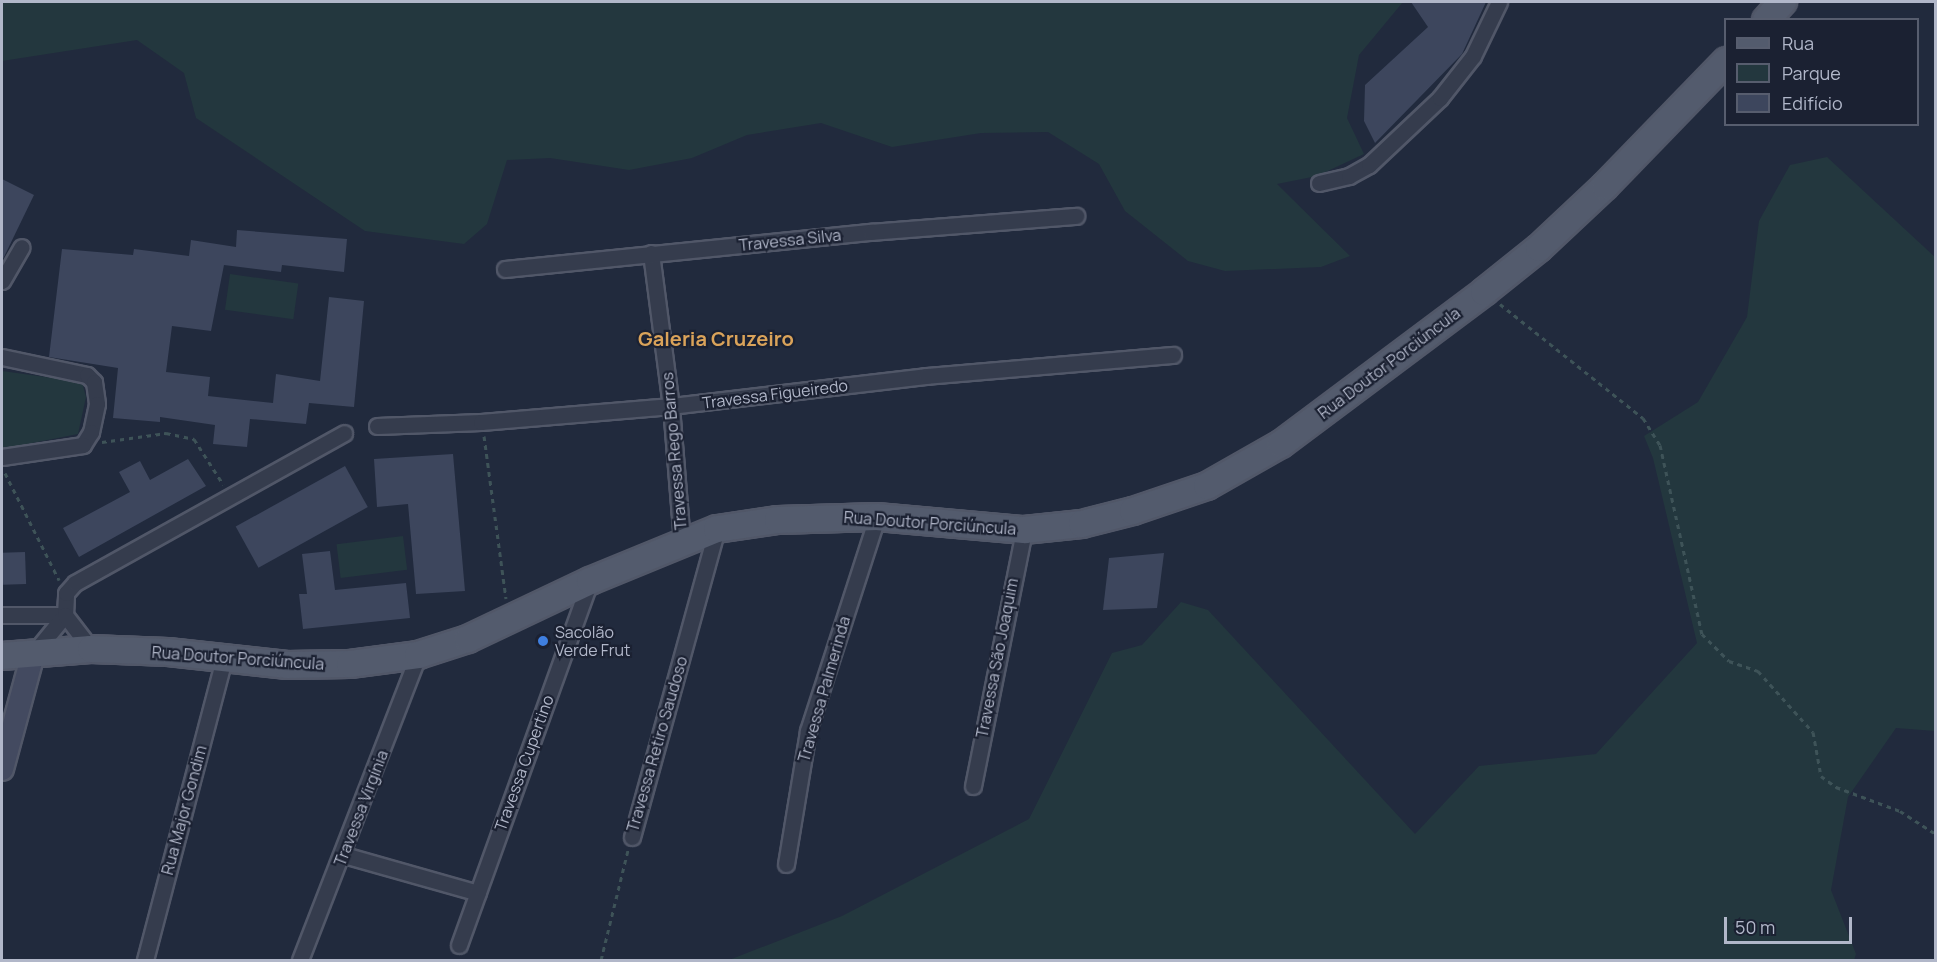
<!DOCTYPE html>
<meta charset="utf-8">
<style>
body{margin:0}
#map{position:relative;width:1937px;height:962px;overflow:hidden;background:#212a3d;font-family:Manrope,sans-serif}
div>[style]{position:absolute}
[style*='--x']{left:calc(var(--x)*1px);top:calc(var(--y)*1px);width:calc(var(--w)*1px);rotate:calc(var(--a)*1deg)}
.green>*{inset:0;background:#23373e;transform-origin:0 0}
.building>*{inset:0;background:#3d465d;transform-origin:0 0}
.path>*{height:3px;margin-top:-1.5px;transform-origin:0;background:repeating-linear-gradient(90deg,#3e5358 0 4.5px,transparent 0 9px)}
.roads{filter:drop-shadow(2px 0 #515768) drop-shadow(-2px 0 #515768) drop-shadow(0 2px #515768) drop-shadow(0 -2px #515768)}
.street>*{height:15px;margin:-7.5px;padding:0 7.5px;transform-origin:7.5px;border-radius:7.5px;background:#353c4d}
.secondary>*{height:22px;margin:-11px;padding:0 11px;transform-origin:11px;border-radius:11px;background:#434a60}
.primary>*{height:26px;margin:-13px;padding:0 13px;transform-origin:13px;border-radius:13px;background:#535b6d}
.dots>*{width:16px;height:16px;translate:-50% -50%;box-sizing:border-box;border:3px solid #1b2132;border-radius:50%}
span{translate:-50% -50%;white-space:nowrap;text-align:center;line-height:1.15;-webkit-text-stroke:4.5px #1b2132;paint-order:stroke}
.street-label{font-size:16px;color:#b1b7c9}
.poi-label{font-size:16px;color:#b1b7c9}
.left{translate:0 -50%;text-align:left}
.quarter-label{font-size:20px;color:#daa35a;font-weight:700}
.frame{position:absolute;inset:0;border:3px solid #b1b7c9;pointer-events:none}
.legend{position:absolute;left:1724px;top:18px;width:195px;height:108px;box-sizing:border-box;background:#1b2132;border:2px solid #575d6e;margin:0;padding:8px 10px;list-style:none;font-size:18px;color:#b1b7c9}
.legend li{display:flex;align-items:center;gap:12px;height:30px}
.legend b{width:30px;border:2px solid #575d6e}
.scale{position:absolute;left:1724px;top:917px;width:128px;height:27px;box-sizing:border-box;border:3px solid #b1b7c9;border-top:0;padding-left:8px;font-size:18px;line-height:21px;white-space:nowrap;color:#b1b7c9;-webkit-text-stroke:4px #1b2132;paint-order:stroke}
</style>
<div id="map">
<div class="green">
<div style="clip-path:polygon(2px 2px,1403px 2px,1359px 55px,1347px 118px,1364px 154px,1317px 176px,1277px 184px,1350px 256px,1321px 267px,1225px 271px,1188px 261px,1125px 211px,1099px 164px,1048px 132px,981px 133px,892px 147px,821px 123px,747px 135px,692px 158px,629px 170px,550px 158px,507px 160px,487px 224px,464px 244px,365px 231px,196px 118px,184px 73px,137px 40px,2px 61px)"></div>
<div style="clip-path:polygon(1827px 157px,1936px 258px,1935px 731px,1896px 728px,1848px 797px,1831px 890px,1856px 954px,1854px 960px,729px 960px,842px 916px,1029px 819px,1112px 653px,1142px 645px,1181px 602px,1208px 610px,1415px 834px,1479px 766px,1596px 754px,1697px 643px,1653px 458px,1644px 436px,1698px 402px,1747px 317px,1759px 221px,1790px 165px)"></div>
<div style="left:230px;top:274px;width:69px;height:36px;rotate:8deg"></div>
<div style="clip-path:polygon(2px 371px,82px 382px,86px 397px,78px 434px,2px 449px)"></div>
<div style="left:403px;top:536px;width:34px;height:67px;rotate:83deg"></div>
</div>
<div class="building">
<div style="clip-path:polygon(1411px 2px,1486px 2px,1462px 54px,1375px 143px,1364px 121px,1365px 85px,1428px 27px)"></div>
<div style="clip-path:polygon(2px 179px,34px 195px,2px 261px)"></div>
<div style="clip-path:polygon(237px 230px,347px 239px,344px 272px,282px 265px,281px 272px,224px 265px,211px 331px,172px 326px,166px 372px,210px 377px,208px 396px,273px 403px,276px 374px,320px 381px,329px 297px,364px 301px,354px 407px,309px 403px,306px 424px,250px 419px,247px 447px,213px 444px,215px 425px,160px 417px,160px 422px,113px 418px,118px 368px,49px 357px,62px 249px,133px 255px,134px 249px,189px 256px,191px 240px,236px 247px)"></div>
<div style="clip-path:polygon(453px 454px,465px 591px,416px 594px,408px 504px,377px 507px,374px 459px)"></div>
<div style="clip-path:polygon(188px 459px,206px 486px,79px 557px,63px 528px,130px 492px,119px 472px,140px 461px,150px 480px)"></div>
<div style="left:345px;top:466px;width:47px;height:125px;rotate:61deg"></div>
<div style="clip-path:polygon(330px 551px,335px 590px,406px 583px,410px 618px,303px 629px,299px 594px,307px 594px,302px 554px)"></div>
<div style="left:25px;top:552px;width:32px;height:23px;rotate:88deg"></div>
<div style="clip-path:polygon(1164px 553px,1157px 608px,1103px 610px,1109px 558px)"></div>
</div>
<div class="path">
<div style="--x:1500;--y:304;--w:183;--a:38.6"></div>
<div style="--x:1643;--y:418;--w:32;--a:58"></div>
<div style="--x:1660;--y:445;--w:194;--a:77.5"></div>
<div style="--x:1702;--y:634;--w:38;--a:45"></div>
<div style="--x:1729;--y:661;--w:31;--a:19"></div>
<div style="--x:1758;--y:671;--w:82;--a:48"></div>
<div style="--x:1813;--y:732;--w:45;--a:79.7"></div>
<div style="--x:1821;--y:776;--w:19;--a:36"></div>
<div style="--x:1836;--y:787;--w:68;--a:20.6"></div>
<div style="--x:1900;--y:811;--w:43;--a:32.6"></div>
<div style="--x:484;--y:436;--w:164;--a:82.3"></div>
<div style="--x:102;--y:442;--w:65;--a:-8"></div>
<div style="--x:166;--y:433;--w:29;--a:12"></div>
<div style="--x:194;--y:439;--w:54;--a:57.2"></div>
<div style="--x:5;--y:473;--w:120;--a:63.2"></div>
<div style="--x:601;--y:960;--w:113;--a:-76.2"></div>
</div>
<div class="roads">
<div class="street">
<div style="--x:1319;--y:183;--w:31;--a:-13"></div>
<div style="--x:1349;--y:176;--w:23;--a:-29"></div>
<div style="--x:1369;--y:165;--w:98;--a:-43.3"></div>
<div style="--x:1440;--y:98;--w:53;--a:-51.8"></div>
<div style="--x:1473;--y:56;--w:60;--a:-64.3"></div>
<div style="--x:651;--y:253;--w:154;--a:82.6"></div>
<div style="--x:671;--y:406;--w:136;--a:85.4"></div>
<div style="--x:505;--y:269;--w:368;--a:-5.8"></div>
<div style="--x:871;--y:232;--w:206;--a:-4.5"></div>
<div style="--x:2;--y:281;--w:39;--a:-60"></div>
<div style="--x:2;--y:357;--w:87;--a:12"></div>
<div style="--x:87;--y:375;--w:10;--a:45"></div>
<div style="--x:94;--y:382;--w:22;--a:82"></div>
<div style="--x:97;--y:404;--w:29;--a:102"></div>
<div style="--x:91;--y:432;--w:15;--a:122"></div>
<div style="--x:83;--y:445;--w:82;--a:171.6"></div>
<div style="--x:377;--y:426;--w:104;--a:-2.2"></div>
<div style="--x:481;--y:422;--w:191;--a:-4.8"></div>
<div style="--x:671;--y:406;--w:257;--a:-6.7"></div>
<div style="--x:926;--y:376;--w:248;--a:-4.9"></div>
<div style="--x:2;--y:615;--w:63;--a:0"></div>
<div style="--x:65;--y:615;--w:22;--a:-87"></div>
<div style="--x:66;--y:593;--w:13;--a:-48"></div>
<div style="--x:75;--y:583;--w:308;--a:-29.1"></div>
<div style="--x:33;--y:654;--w:50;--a:-50.6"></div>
<div style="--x:65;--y:615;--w:43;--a:52.6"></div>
<div style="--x:973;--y:786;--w:261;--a:-78.7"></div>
<div style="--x:632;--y:837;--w:320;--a:-74.6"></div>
<div style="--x:344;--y:855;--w:139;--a:15.8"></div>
<div style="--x:786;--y:864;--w:135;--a:-80.6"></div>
<div style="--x:808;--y:731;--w:225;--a:-72.1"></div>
<div style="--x:459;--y:945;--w:387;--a:-70.2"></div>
<div style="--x:145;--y:960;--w:311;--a:-75.3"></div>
<div style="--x:300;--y:960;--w:327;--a:-68.8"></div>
</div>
<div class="secondary">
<div style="--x:2;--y:769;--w:119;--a:-74.9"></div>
</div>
<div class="primary">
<div style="--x:1766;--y:20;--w:25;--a:-47"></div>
<div style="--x:2;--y:656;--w:89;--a:-4.5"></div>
<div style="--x:91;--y:649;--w:77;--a:2.2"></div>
<div style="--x:168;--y:652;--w:120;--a:6.2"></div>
<div style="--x:287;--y:665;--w:63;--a:-0.9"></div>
<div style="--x:350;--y:664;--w:69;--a:-7.5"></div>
<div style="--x:418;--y:655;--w:52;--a:-17.7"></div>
<div style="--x:468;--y:639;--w:135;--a:-25.4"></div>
<div style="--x:590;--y:581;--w:137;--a:-22.3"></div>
<div style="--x:717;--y:529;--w:62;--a:-8.4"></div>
<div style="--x:778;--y:520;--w:99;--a:-1.7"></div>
<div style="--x:877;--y:517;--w:148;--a:5.1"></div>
<div style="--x:1024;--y:530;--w:58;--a:-5.9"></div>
<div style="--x:1082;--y:524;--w:53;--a:-14.3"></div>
<div style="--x:1133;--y:511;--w:78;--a:-18.7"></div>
<div style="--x:1207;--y:486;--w:85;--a:-29.6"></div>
<div style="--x:1281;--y:444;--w:254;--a:-36.8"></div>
<div style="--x:1484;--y:292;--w:70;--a:-38.7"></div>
<div style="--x:1539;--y:248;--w:91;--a:-43.2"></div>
<div style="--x:1605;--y:186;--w:174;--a:-45.9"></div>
</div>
</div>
<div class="dots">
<div style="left:543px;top:641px;background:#3f7fe0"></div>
</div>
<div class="street-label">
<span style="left:790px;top:240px;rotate:-6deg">Travessa Silva</span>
<span style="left:1389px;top:363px;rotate:-37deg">Rua Doutor Porciúncula</span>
<span style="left:775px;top:394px;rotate:-7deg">Travessa Figueiredo</span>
<span style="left:674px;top:451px;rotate:-95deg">Travessa Rego Barros</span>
<span style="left:930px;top:523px;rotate:4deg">Rua Doutor Porciúncula</span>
<span style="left:238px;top:658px;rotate:4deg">Rua Doutor Porciúncula</span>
<span style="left:997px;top:658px;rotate:-79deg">Travessa São Joaquim</span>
<span style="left:824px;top:689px;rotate:-74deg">Travessa Palmerinda</span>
<span style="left:657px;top:744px;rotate:-74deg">Travessa Retiro Saudoso</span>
<span style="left:524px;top:763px;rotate:-70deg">Travessa Cupertino</span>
<span style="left:361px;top:808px;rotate:-69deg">Travessa Virgínia</span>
<span style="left:184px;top:810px;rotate:-75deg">Rua Major Gondim</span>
</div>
<div class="poi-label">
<span class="left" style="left:555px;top:641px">Sacolão<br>Verde Frut</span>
</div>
<div class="quarter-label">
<span style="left:716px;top:338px">Galeria Cruzeiro</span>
</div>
<div class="frame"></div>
<ul class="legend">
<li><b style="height:8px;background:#535b6d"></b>Rua</li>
<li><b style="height:16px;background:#23373e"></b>Parque</li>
<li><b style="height:16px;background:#3d465d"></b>Edifício</li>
</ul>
<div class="scale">50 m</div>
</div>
